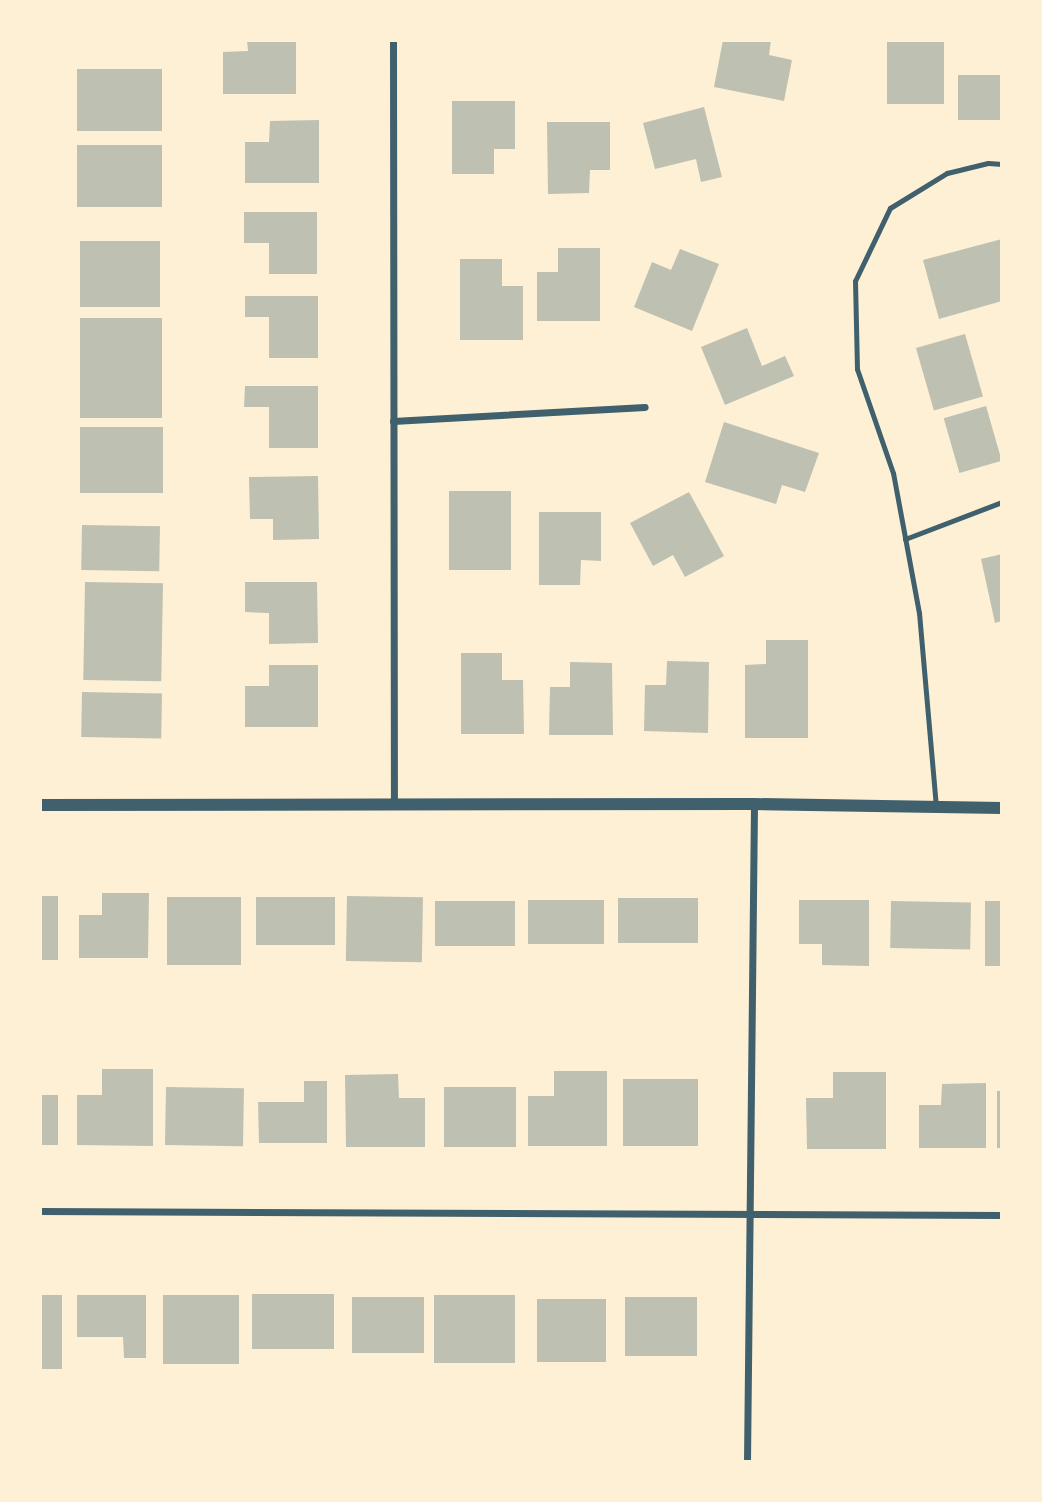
<!DOCTYPE html>
<style>
body{margin:0}
#map{position:relative;width:1042px;height:1502px;overflow:hidden;background:#fdf0d5;font-family:"Source Sans 3",sans-serif}
div>[style]{position:absolute}
[style*='--x']{left:calc(var(--x)*1px);top:calc(var(--y)*1px);width:calc(var(--w)*1px);rotate:calc(var(--a)*1deg)}
.building>*{inset:0;background:#bec0b2;transform-origin:0 0}
.service>*{height:5px;margin:-2.5px;padding:0 2.5px;transform-origin:2.5px;border-radius:2.5px;background:#3f606c}
.minor>*{height:7px;margin:-3.5px;padding:0 3.5px;transform-origin:3.5px;border-radius:3.5px;background:#3f606c}
.tertiary>*{height:12px;margin:-6px;padding:0 6px;transform-origin:6px;border-radius:6px;background:#3f606c}
span{translate:-50% -50%;white-space:nowrap;text-align:center;line-height:1.15;-webkit-text-stroke:7px #fdf0d5;paint-order:stroke}
.frame{position:absolute;inset:0;border:42px solid #fdf0d5;pointer-events:none}
</style>
<div id="map">
<div class="building">
<div style="clip-path:polygon(247px 40px,296px 40px,296px 94px,223px 94px,223px 52px,248px 51px)"></div>
<div style="clip-path:polygon(723px 40px,771px 40px,769px 55px,792px 60px,784px 101px,714px 87px)"></div>
<div style="left:887px;top:40px;width:57px;height:64px"></div>
<div style="left:77px;top:69px;width:85px;height:62px"></div>
<div style="left:1002px;top:75px;width:45px;height:44px;rotate:90deg"></div>
<div style="clip-path:polygon(452px 101px,515px 101px,515px 149px,494px 149px,494px 174px,452px 174px)"></div>
<div style="clip-path:polygon(704px 107px,722px 177px,701px 182px,696px 159px,655px 169px,643px 123px)"></div>
<div style="clip-path:polygon(319px 120px,319px 183px,245px 183px,245px 142px,269px 142px,270px 121px)"></div>
<div style="clip-path:polygon(547px 122px,610px 122px,610px 170px,590px 170px,589px 193px,548px 194px)"></div>
<div style="left:77px;top:145px;width:85px;height:62px"></div>
<div style="clip-path:polygon(244px 212px,317px 212px,317px 274px,269px 274px,269px 243px,244px 243px)"></div>
<div style="clip-path:polygon(1002px 239px,1002px 301px,939px 319px,923px 260px)"></div>
<div style="left:80px;top:241px;width:80px;height:66px"></div>
<div style="clip-path:polygon(558px 248px,600px 248px,600px 321px,537px 321px,537px 272px,558px 272px)"></div>
<div style="clip-path:polygon(680px 249px,719px 264px,692px 331px,634px 307px,652px 262px,671px 270px)"></div>
<div style="clip-path:polygon(460px 259px,502px 259px,502px 286px,523px 286px,523px 340px,460px 340px)"></div>
<div style="clip-path:polygon(245px 296px,318px 296px,318px 358px,269px 358px,269px 317px,245px 317px)"></div>
<div style="left:80px;top:318px;width:82px;height:100px"></div>
<div style="clip-path:polygon(747px 328px,762px 366px,785px 356px,794px 376px,725px 405px,701px 347px)"></div>
<div style="left:965px;top:334px;width:65px;height:51px;rotate:74deg"></div>
<div style="clip-path:polygon(245px 386px,318px 386px,318px 448px,269px 448px,269px 407px,244px 407px)"></div>
<div style="left:986px;top:406px;width:57px;height:44px;rotate:74deg"></div>
<div style="clip-path:polygon(724px 422px,819px 453px,805px 492px,782px 485px,776px 504px,705px 482px)"></div>
<div style="left:80px;top:427px;width:83px;height:66px"></div>
<div style="clip-path:polygon(318px 476px,319px 539px,273px 540px,273px 519px,250px 519px,249px 477px)"></div>
<div style="left:449px;top:491px;width:62px;height:79px"></div>
<div style="clip-path:polygon(689px 492px,724px 556px,685px 577px,673px 555px,653px 566px,630px 523px)"></div>
<div style="clip-path:polygon(539px 512px,601px 512px,601px 561px,581px 560px,580px 585px,539px 585px)"></div>
<div style="left:82px;top:525px;width:78px;height:45px;rotate:1deg"></div>
<div style="clip-path:polygon(1002px 554px,1002px 621px,995px 623px,981px 559px)"></div>
<div style="left:85px;top:582px;width:78px;height:98px;rotate:1deg"></div>
<div style="clip-path:polygon(245px 582px,317px 582px,318px 643px,269px 644px,269px 613px,245px 612px)"></div>
<div style="clip-path:polygon(766px 640px,808px 640px,808px 738px,745px 738px,745px 665px,766px 664px)"></div>
<div style="clip-path:polygon(461px 653px,502px 653px,502px 680px,523px 680px,524px 734px,461px 734px)"></div>
<div style="clip-path:polygon(667px 661px,709px 662px,708px 733px,644px 731px,645px 685px,666px 685px)"></div>
<div style="clip-path:polygon(570px 662px,612px 663px,613px 735px,549px 735px,550px 687px,570px 687px)"></div>
<div style="clip-path:polygon(269px 665px,318px 665px,318px 727px,245px 727px,245px 686px,269px 686px)"></div>
<div style="left:82px;top:692px;width:80px;height:45px;rotate:1deg"></div>
<div style="clip-path:polygon(102px 893px,149px 893px,148px 958px,79px 958px,79px 915px,102px 915px)"></div>
<div style="left:40px;top:896px;width:18px;height:64px"></div>
<div style="left:347px;top:896px;width:76px;height:65px;rotate:1deg"></div>
<div style="left:167px;top:897px;width:74px;height:68px"></div>
<div style="left:256px;top:897px;width:79px;height:48px"></div>
<div style="left:618px;top:898px;width:80px;height:45px"></div>
<div style="left:528px;top:900px;width:76px;height:44px"></div>
<div style="clip-path:polygon(799px 900px,869px 900px,869px 966px,822px 965px,822px 944px,799px 944px)"></div>
<div style="left:515px;top:901px;width:45px;height:80px;rotate:90deg"></div>
<div style="left:891px;top:901px;width:80px;height:47px;rotate:1deg"></div>
<div style="left:985px;top:901px;width:17px;height:65px"></div>
<div style="clip-path:polygon(102px 1069px,153px 1069px,153px 1146px,77px 1145px,77px 1095px,102px 1095px)"></div>
<div style="clip-path:polygon(554px 1071px,607px 1071px,607px 1146px,528px 1146px,528px 1096px,554px 1096px)"></div>
<div style="clip-path:polygon(833px 1072px,886px 1072px,886px 1149px,807px 1149px,806px 1098px,833px 1098px)"></div>
<div style="clip-path:polygon(398px 1074px,399px 1098px,425px 1098px,425px 1147px,346px 1147px,345px 1075px)"></div>
<div style="left:698px;top:1079px;width:67px;height:75px;rotate:90deg"></div>
<div style="clip-path:polygon(304px 1081px,327px 1081px,327px 1143px,259px 1143px,258px 1102px,304px 1102px)"></div>
<div style="clip-path:polygon(986px 1083px,986px 1148px,919px 1148px,919px 1105px,941px 1105px,942px 1084px)"></div>
<div style="left:166px;top:1087px;width:78px;height:58px;rotate:1deg"></div>
<div style="left:444px;top:1087px;width:72px;height:60px"></div>
<div style="left:997px;top:1091px;width:5px;height:57px"></div>
<div style="left:40px;top:1095px;width:18px;height:50px"></div>
<div style="left:334px;top:1294px;width:55px;height:82px;rotate:90deg"></div>
<div style="left:40px;top:1295px;width:22px;height:74px"></div>
<div style="clip-path:polygon(77px 1295px,146px 1295px,146px 1358px,124px 1358px,123px 1337px,77px 1337px)"></div>
<div style="left:163px;top:1295px;width:76px;height:69px"></div>
<div style="left:515px;top:1295px;width:68px;height:81px;rotate:90deg"></div>
<div style="left:352px;top:1297px;width:72px;height:56px"></div>
<div style="left:625px;top:1297px;width:72px;height:59px"></div>
<div style="left:537px;top:1299px;width:69px;height:63px"></div>
</div>
<div class="service">
<div style="--x:905;--y:539;--w:104;--a:-20.9"></div>
<div style="--x:936;--y:807;--w:195;--a:-95"></div>
<div style="--x:919;--y:613;--w:142;--a:-100.5"></div>
<div style="--x:893;--y:473;--w:110;--a:-109.1"></div>
<div style="--x:857;--y:369;--w:88;--a:-91.3"></div>
<div style="--x:855;--y:281;--w:81;--a:-64.4"></div>
<div style="--x:890;--y:208;--w:67;--a:-31.6"></div>
<div style="--x:947;--y:173;--w:42;--a:-13.7"></div>
<div style="--x:988;--y:163;--w:14;--a:4"></div>
</div>
<div class="minor">
<div style="--x:393;--y:40;--w:764;--a:89.93"></div>
<div style="--x:393;--y:421;--w:252;--a:-3.2"></div>
<div style="--x:40;--y:1211;--w:962;--a:0.24"></div>
<div style="--x:747;--y:1462;--w:658;--a:-89.39"></div>
</div>
<div class="tertiary">
<div style="--x:40;--y:805;--w:714;--a:-0.08"></div>
<div style="--x:754;--y:804;--w:248;--a:0.9"></div>
</div>
<div class="frame"></div>
</div>
